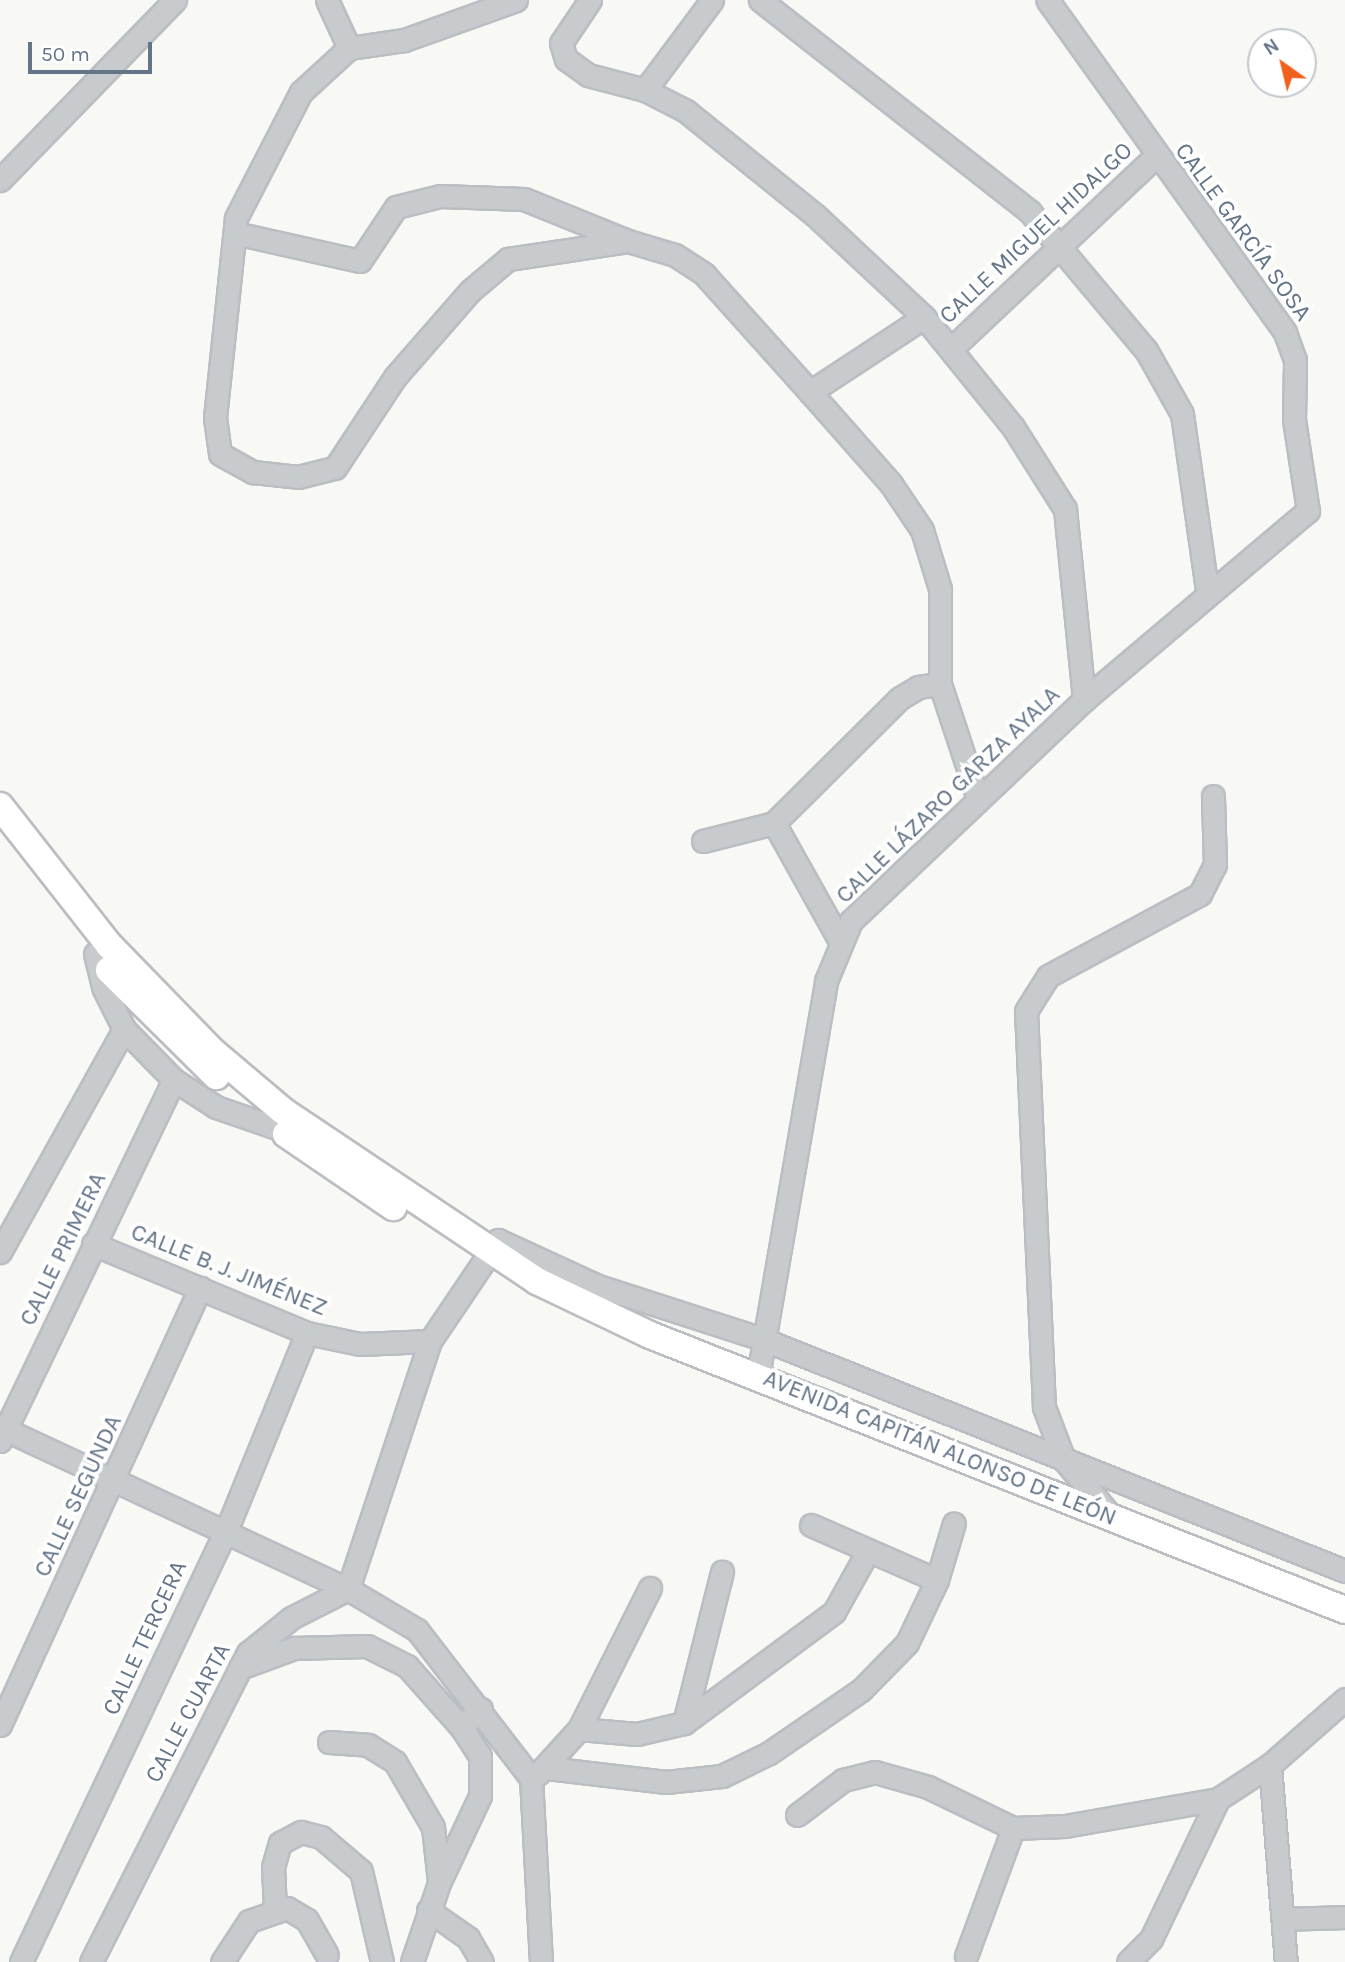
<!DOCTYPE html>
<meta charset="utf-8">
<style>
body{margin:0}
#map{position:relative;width:1345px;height:1962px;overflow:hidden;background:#f8f8f5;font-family:Karla,sans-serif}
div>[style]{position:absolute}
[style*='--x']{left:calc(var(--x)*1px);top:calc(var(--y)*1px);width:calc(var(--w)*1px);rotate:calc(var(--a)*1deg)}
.roads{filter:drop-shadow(2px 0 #babec2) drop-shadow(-2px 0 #babec2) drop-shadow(0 2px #babec2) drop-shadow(0 -2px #babec2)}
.minor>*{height:21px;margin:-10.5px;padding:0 10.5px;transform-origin:10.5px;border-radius:10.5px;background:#c7cbce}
.major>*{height:26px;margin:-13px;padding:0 13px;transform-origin:13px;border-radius:13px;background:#fff}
span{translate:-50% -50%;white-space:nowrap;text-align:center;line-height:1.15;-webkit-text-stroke:7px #fff;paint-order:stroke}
.street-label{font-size:24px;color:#647588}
.north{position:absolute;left:1247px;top:28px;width:70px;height:70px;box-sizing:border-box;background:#fff;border:2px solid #c1c8cf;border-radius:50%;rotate:326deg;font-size:19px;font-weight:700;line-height:28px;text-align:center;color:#647588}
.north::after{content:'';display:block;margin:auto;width:24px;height:32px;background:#f1601c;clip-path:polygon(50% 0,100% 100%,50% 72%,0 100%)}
.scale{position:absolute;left:28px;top:42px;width:124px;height:32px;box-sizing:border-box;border:4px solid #647588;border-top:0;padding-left:9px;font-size:21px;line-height:24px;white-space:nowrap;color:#647588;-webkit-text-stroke:5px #fff;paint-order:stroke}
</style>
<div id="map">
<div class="roads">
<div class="minor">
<div style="--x:327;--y:0;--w:53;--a:65.4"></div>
<div style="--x:516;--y:0;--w:119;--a:160.3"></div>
<div style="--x:404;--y:40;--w:56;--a:171.7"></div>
<div style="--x:349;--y:48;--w:65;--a:137.5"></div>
<div style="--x:301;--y:92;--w:142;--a:117.3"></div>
<div style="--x:236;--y:218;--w:201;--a:96"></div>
<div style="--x:215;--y:418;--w:36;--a:82"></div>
<div style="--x:220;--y:454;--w:38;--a:29"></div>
<div style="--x:253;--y:472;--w:45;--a:6.3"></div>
<div style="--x:298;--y:477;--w:38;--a:-14"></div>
<div style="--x:335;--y:468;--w:109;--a:-56.6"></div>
<div style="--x:395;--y:377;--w:114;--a:-48.9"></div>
<div style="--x:470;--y:291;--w:50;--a:-40.1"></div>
<div style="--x:508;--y:259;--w:121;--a:-8.5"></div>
<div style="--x:628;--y:241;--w:49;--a:16.6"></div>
<div style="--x:675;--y:255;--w:35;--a:33"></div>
<div style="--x:704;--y:274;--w:159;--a:48.1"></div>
<div style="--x:810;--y:392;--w:123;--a:48.6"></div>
<div style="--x:891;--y:484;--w:55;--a:56"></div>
<div style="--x:922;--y:530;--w:62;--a:73"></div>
<div style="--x:940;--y:589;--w:95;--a:90"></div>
<div style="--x:940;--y:684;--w:121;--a:71.7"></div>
<div style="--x:590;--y:0;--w:52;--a:124"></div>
<div style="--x:561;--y:43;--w:17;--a:73"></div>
<div style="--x:566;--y:59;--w:27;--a:36"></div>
<div style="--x:588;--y:75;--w:59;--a:14.7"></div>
<div style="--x:645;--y:90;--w:46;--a:27.1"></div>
<div style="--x:686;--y:111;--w:166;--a:38.9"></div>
<div style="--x:815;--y:215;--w:149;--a:43.1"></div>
<div style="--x:924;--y:317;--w:141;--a:51"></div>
<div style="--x:1013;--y:427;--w:97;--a:57.6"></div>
<div style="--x:1065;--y:509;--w:192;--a:84.3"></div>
<div style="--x:760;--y:0;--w:343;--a:38.1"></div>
<div style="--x:1030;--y:212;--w:180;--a:50"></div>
<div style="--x:1146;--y:350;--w:73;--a:60.6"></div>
<div style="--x:1182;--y:414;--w:178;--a:81.9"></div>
<div style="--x:645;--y:90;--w:112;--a:-53.3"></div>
<div style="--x:0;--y:180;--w:251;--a:-45.8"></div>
<div style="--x:235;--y:233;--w:128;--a:12.6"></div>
<div style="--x:360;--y:261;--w:65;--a:-56.3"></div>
<div style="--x:396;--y:207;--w:45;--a:-14"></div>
<div style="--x:440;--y:196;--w:84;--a:2"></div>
<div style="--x:524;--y:199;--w:112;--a:22"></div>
<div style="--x:952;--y:348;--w:280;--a:-43.3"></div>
<div style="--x:810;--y:392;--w:136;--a:-33.3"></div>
<div style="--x:774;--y:823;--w:135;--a:60.8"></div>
<div style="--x:703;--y:841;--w:73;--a:-14.2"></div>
<div style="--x:774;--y:823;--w:177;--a:-44.8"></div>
<div style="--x:900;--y:698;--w:21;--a:-31"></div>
<div style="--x:918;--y:687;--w:22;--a:-8"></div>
<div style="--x:95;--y:954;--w:34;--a:76"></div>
<div style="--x:103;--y:987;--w:47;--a:63.4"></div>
<div style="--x:124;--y:1029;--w:71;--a:45.6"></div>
<div style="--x:174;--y:1080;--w:50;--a:32.7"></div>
<div style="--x:216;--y:1107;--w:68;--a:19"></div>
<div style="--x:93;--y:1244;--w:232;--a:22.6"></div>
<div style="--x:307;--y:1333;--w:54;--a:11.7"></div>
<div style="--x:360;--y:1344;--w:70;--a:-2.5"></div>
<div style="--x:0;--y:1252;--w:255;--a:-60.9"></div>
<div style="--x:758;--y:1376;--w:401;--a:-80.2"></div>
<div style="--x:826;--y:981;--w:65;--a:-67.4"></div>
<div style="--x:851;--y:921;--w:321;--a:-43.5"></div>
<div style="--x:1084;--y:700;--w:293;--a:-40.2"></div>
<div style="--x:1308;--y:511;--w:92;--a:-98.7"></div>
<div style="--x:1294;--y:420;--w:60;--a:-89"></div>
<div style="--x:1295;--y:360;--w:30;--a:-110"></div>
<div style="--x:1285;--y:332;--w:408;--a:-125.6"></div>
<div style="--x:0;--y:1427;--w:384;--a:25"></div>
<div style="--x:348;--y:1589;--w:80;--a:30.7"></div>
<div style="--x:417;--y:1630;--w:187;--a:52.4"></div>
<div style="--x:531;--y:1778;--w:184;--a:86.9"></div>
<div style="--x:0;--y:1441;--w:401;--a:-64.3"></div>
<div style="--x:1111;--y:1516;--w:73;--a:-130"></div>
<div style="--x:1064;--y:1460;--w:57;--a:-110.7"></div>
<div style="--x:1044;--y:1407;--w:396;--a:-92.6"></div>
<div style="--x:1026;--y:1011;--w:41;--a:-57.8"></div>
<div style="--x:1048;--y:976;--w:173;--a:-28.3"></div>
<div style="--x:1200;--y:894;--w:33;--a:-63"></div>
<div style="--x:1215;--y:865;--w:69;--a:-91.7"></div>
<div style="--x:811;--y:1525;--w:137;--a:23.6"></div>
<div style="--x:240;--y:1668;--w:58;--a:-20.3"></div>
<div style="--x:294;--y:1648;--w:73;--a:-1.6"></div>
<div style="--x:367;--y:1646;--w:45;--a:26.6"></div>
<div style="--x:407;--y:1666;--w:81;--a:48.5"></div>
<div style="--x:461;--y:1727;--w:27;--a:-42"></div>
<div style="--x:684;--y:1723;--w:156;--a:-75.9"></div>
<div style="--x:0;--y:1725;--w:481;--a:-65.4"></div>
<div style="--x:579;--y:1729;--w:58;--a:4.9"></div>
<div style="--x:637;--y:1734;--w:48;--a:-13.2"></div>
<div style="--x:684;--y:1723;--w:187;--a:-36.5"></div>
<div style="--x:834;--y:1612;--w:70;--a:-60.9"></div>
<div style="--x:329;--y:1742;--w:39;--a:4"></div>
<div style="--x:368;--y:1745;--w:32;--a:32"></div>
<div style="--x:395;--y:1762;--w:75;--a:59.7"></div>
<div style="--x:433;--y:1827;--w:54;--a:83.7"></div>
<div style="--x:1270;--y:1765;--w:198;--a:85.4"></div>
<div style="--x:547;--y:1768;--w:120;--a:6.7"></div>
<div style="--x:666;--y:1782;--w:56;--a:-6.1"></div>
<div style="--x:722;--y:1776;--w:52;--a:-26.1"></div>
<div style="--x:769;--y:1753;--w:112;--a:-34.4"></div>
<div style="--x:861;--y:1690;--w:66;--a:-45.6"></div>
<div style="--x:907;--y:1643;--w:70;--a:-64.5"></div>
<div style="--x:937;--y:1580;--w:59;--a:-73.4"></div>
<div style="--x:538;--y:1774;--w:61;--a:-47.7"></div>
<div style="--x:579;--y:1729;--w:158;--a:-63.3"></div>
<div style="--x:797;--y:1815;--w:58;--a:-37.3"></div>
<div style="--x:843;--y:1780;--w:33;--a:-14"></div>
<div style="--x:875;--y:1772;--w:55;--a:15.8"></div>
<div style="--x:928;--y:1787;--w:94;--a:25.8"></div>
<div style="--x:1013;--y:1828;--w:52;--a:-2.2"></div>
<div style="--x:1065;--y:1826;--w:155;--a:-10"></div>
<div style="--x:1218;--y:1799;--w:62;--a:-33.2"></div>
<div style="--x:1270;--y:1765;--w:100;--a:-41.3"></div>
<div style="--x:275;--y:1909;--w:42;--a:-92.7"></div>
<div style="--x:273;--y:1867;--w:25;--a:-74"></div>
<div style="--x:280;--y:1843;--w:24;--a:-28"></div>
<div style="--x:301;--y:1832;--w:21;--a:14"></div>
<div style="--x:321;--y:1837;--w:52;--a:40.4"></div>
<div style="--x:361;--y:1871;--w:93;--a:77"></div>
<div style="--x:428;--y:1910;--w:49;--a:35"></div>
<div style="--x:468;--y:1938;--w:28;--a:60"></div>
<div style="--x:1283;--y:1919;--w:62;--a:-1.8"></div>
<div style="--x:966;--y:1956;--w:136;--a:-69.8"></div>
<div style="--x:21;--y:1962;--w:477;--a:-64.6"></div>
<div style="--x:226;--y:1531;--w:214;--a:-67.8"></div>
<div style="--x:91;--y:1962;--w:347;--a:-63.1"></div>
<div style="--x:248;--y:1653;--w:55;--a:-39.1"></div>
<div style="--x:291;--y:1618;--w:64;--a:-27"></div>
<div style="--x:348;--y:1589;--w:261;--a:-71.7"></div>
<div style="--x:430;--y:1341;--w:122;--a:-56"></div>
<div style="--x:498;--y:1240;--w:110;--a:24.7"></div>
<div style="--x:598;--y:1286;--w:176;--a:17.9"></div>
<div style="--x:765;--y:1340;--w:624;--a:21.72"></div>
<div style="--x:222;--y:1962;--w:49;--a:-56.6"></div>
<div style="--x:249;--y:1921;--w:40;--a:-18.9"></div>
<div style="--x:287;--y:1908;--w:23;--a:31"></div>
<div style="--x:307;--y:1920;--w:40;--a:60.3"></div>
<div style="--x:412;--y:1962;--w:83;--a:-71.1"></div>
<div style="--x:439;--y:1883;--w:96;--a:-64.8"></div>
<div style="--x:480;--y:1796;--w:40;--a:-90"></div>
<div style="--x:480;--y:1756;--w:35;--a:-123"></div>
<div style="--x:1128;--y:1962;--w:33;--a:-45"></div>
<div style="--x:1151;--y:1939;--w:155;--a:-64.4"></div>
</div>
<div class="major">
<div style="--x:0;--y:806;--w:177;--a:51.9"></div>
<div style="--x:109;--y:945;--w:148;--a:45.8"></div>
<div style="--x:212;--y:1051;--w:93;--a:40.2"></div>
<div style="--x:283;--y:1111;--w:306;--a:33.8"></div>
<div style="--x:537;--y:1281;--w:125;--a:25.5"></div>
<div style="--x:650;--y:1335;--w:747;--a:21.59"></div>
<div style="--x:109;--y:970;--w:151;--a:44.7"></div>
<div style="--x:286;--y:1134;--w:130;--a:34.3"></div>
</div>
</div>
<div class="street-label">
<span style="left:1243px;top:232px;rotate:54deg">CALLE GARCÍA SOSA</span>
<span style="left:1036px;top:233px;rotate:-43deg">CALLE MIGUEL HIDALGO</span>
<span style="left:948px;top:795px;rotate:-44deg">CALLE LÁZARO GARZA AYALA</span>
<span style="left:63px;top:1249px;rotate:-64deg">CALLE PRIMERA</span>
<span style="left:229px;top:1270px;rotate:22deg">CALLE B. J. JIMÉNEZ</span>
<span style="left:940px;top:1448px;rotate:22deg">AVENIDA CAPITÁN ALONSO DE LEÓN</span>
<span style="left:78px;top:1496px;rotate:-65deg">CALLE SEGUNDA</span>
<span style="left:145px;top:1638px;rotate:-65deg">CALLE TERCERA</span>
<span style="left:188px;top:1713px;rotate:-62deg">CALLE CUARTA</span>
</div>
<div class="north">N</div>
<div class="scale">50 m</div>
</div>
